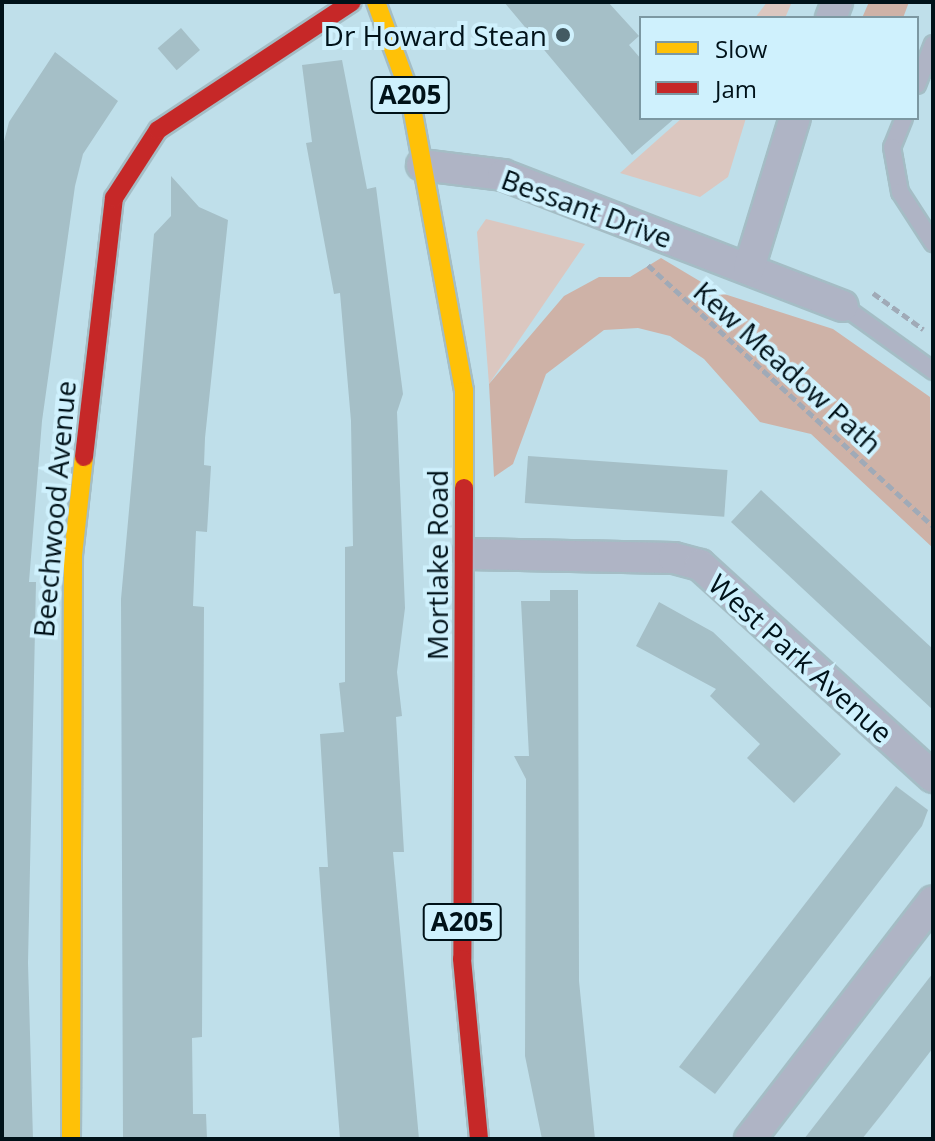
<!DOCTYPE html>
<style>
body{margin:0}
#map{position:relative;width:935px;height:1141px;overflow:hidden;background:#bfdfea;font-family:"Open Sans",sans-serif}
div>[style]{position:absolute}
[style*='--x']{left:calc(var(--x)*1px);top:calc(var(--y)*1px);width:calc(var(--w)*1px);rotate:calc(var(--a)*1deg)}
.green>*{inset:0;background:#dbc7c0}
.forest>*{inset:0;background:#ceb2a7}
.building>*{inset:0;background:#a5bfc7;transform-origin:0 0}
.path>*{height:5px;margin-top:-2.5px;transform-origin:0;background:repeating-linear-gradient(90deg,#a0aab7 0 8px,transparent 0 12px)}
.roads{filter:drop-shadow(2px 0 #a4bdc5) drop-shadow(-2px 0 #a4bdc5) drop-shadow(0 2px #a4bdc5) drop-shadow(0 -2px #a4bdc5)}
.lane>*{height:16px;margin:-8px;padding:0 8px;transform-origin:8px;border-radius:8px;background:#afb4c5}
.street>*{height:30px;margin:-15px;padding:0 15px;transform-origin:15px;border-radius:15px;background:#afb4c5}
.slow>*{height:18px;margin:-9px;padding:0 9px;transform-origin:9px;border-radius:9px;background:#ffc107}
.jam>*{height:18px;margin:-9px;padding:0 9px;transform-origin:9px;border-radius:9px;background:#c62828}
.dots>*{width:22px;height:22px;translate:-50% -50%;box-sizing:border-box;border:4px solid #cff1fd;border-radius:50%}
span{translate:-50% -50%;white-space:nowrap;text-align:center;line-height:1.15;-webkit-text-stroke:8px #cff1fd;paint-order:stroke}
.shield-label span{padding:2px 6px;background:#cff1fd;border:2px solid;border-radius:6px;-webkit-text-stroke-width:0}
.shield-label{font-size:26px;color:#001219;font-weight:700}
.poi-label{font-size:28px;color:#001219}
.right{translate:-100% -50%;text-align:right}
.street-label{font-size:28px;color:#001219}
.frame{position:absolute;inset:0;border:4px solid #001219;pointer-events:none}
.legend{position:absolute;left:639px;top:16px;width:280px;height:104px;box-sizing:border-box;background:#cff1fd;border:2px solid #7c98a2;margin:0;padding:10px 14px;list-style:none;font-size:24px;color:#001219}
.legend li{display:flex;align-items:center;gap:16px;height:40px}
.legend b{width:40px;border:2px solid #7c98a2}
</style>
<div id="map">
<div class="green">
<div style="clip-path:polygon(767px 2px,792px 2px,785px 18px,755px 18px)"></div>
<div style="clip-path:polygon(682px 118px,746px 118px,728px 177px,700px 197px,620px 173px)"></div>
<div style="clip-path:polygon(486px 219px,585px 244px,489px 384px,477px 232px)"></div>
</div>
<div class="forest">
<div style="clip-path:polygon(869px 2px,909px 2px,903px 18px,862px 18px)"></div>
<div style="clip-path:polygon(661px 258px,718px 292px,833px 329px,930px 397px,933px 548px,811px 434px,760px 422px,704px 359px,670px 336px,638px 328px,604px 330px,546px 374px,513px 464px,494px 477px,489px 384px,564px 296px,599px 277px,630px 277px)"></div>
</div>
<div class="building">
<div style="clip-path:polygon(504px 2px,608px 2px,639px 36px,629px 45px,641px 59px,641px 118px,675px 118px,632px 155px)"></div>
<div style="left:181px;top:28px;width:29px;height:31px;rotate:49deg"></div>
<div style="clip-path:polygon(55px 52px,118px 101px,83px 154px,75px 186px,42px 421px,29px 582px,36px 582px,28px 963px,33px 1139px,2px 1139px,2px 149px,9px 122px)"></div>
<div style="clip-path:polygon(342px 60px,367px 189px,376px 187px,403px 394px,397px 412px,405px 608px,397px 672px,402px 716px,396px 717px,404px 852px,393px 852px,419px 1139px,340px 1139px,322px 910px,319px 867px,328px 867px,320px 734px,344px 732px,339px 683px,345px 682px,345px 547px,353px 546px,351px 421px,340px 293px,334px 294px,306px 143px,312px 142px,302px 65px)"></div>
<div style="clip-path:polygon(171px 176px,199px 207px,228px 220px,205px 438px,204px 465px,211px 466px,207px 532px,196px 531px,193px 606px,204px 607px,202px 1037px,192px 1038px,193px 1114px,206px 1114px,207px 1139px,123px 1139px,121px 599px,154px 234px,171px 216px)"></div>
<div style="left:528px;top:456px;width:200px;height:47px;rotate:4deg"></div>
<div style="clip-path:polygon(761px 490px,933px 649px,933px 710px,731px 522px)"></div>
<div style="clip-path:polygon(550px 590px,578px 590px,579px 981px,595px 1139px,542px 1139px,525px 1056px,526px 779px,514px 756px,529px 756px,521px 601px,550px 601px)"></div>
<div style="clip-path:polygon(659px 602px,713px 632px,841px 754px,794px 803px,747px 758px,760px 744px,710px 696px,716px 689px,636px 646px)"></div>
<div style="clip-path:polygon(896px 786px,928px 810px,922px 826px,715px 1094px,679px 1067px)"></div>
<div style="clip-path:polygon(933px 973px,933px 1048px,886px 1109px,862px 1139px,804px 1139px)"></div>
</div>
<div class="path">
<div style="--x:648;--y:265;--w:386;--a:42.5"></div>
<div style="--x:873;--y:293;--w:62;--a:35.8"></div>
</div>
<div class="roads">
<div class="lane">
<div style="--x:917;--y:85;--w:44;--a:-68.7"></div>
<div style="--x:904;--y:118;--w:31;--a:112"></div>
<div style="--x:892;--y:147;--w:46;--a:79.9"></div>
<div style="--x:900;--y:192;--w:61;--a:57.1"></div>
<div style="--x:843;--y:306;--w:111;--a:35.8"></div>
</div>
<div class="street">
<div style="--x:831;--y:18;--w:17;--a:-69"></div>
<div style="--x:422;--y:165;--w:82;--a:7"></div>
<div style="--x:503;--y:175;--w:364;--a:21.1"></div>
<div style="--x:749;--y:268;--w:157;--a:-73"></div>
<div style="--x:468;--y:554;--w:206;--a:1.1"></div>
<div style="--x:674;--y:558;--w:27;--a:15"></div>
<div style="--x:700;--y:565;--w:315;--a:42.3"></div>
<div style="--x:750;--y:1139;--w:300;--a:-52.4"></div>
</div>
<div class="slow">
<div style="--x:376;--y:2;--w:95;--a:69.7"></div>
<div style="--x:409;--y:91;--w:305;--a:79.6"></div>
<div style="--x:464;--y:391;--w:97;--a:90"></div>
<div style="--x:71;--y:1139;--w:584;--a:-89.8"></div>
<div style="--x:73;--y:555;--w:99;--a:-83.6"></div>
</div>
<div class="jam">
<div style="--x:84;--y:457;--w:261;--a:-83.4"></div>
<div style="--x:114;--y:198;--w:81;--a:-57.1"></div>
<div style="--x:158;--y:130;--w:232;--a:-33.4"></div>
<div style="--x:464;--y:488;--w:471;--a:90.2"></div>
<div style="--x:462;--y:959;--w:181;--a:84.6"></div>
</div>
</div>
<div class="dots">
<div style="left:563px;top:35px;background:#435a62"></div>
</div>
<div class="shield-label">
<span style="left:410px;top:95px">A205</span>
<span style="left:462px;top:922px">A205</span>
</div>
<div class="poi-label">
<span class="right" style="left:547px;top:35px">Dr Howard Stean</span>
</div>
<div class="street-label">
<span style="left:587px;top:208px;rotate:20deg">Bessant Drive</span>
<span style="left:788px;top:367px;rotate:42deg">Kew Meadow Path</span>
<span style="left:54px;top:509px;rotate:-85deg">Beechwood Avenue</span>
<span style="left:437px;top:565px;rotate:-90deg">Mortlake Road</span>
<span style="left:801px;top:658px;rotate:42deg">West Park Avenue</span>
</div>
<div class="frame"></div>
<ul class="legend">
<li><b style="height:10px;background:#ffc107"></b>Slow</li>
<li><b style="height:10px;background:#c62828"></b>Jam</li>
</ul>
</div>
